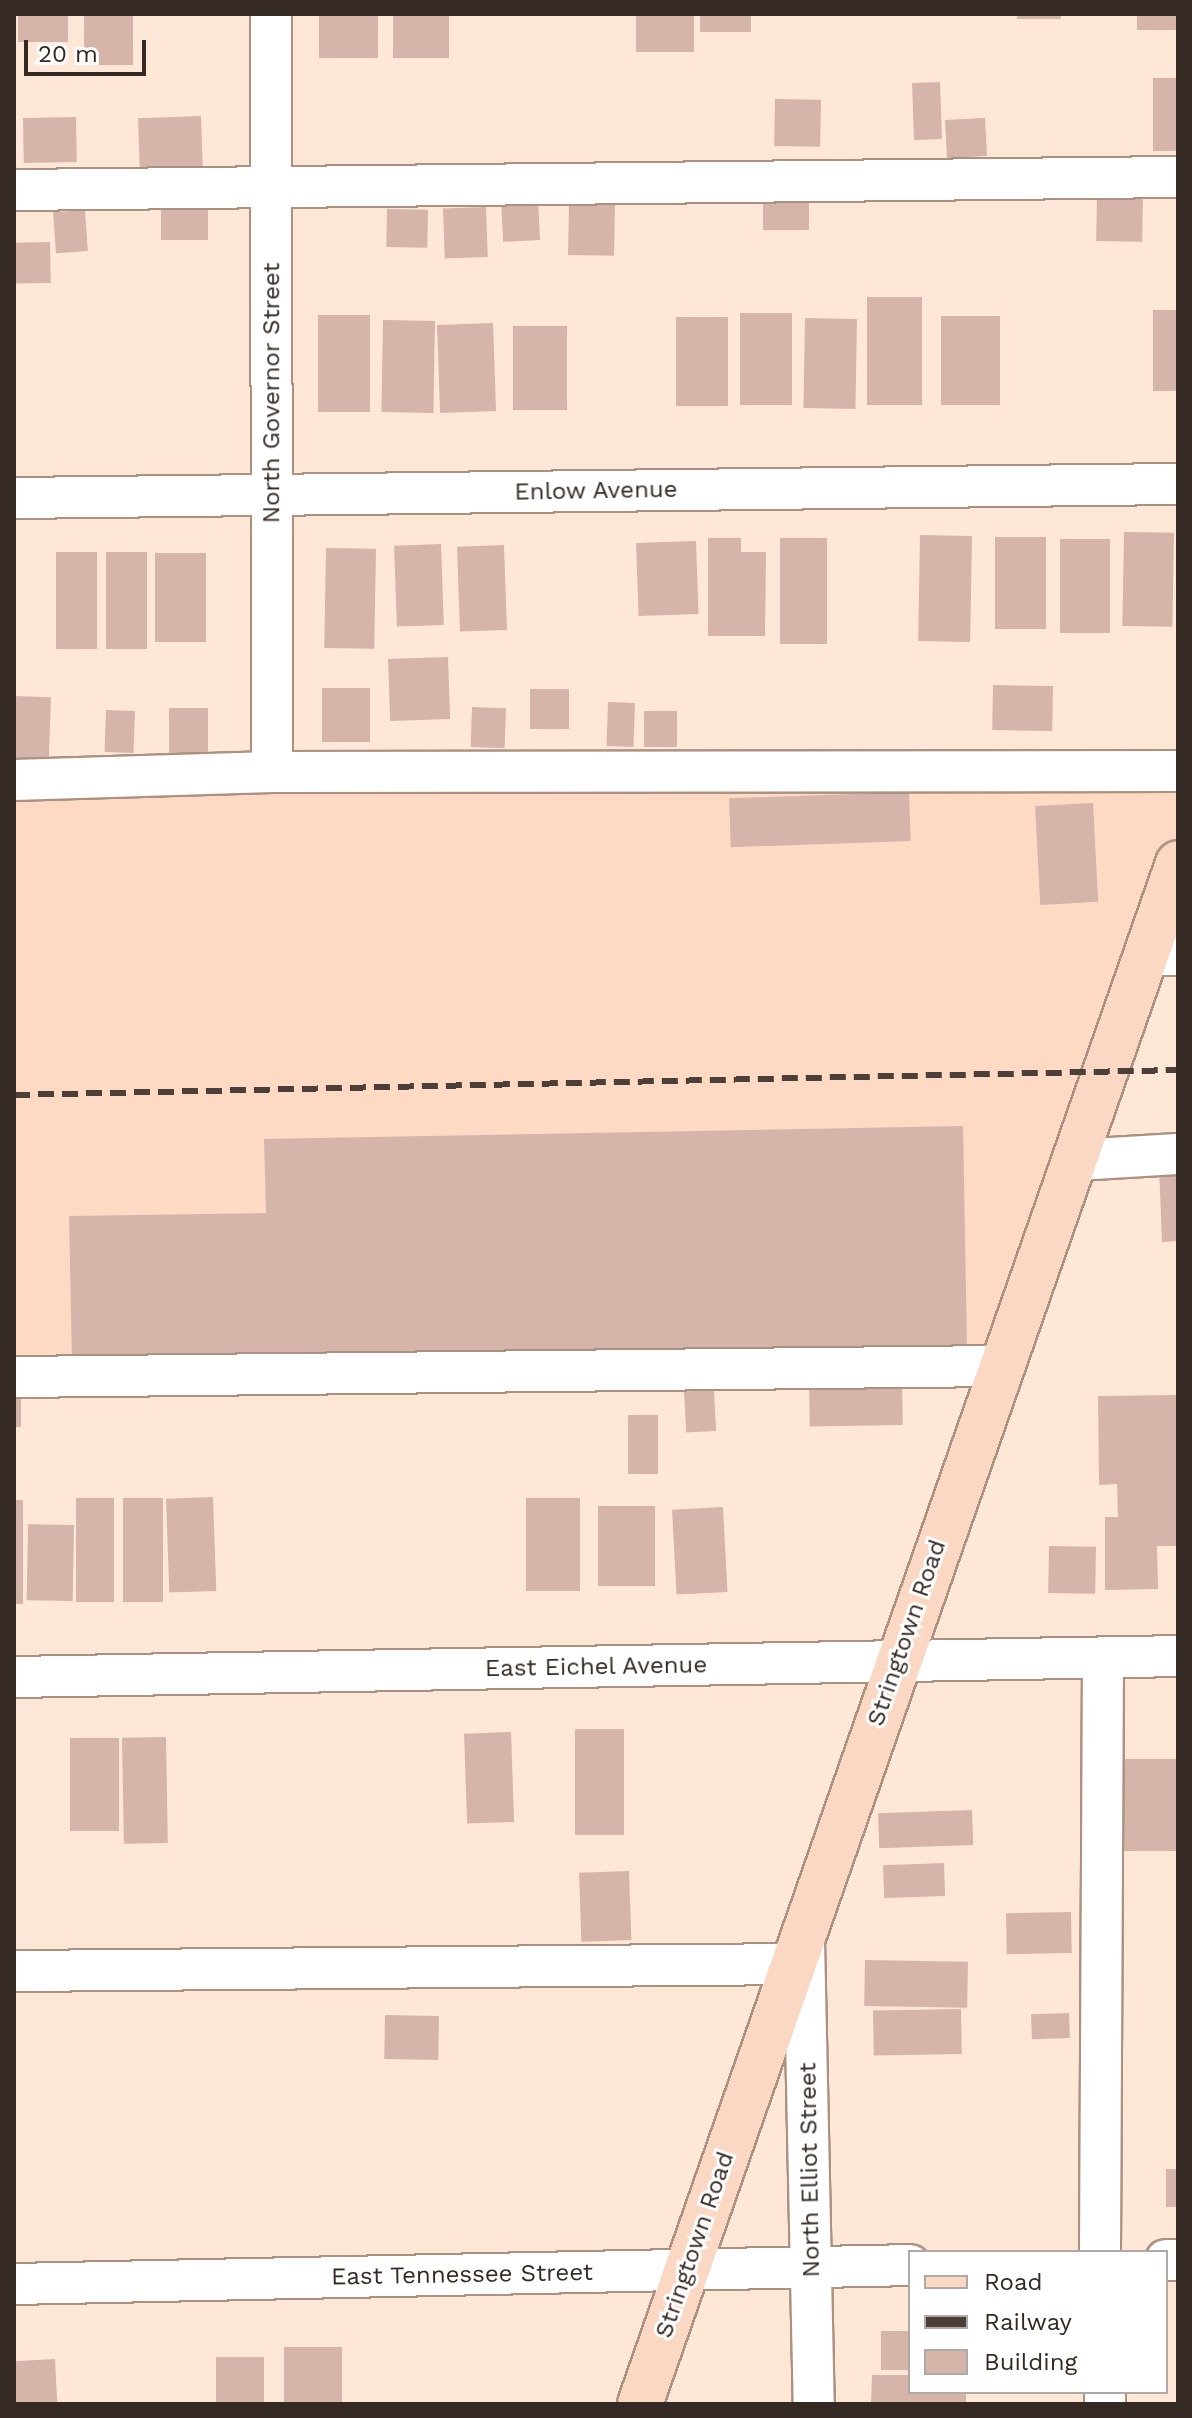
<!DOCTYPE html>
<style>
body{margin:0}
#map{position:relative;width:1192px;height:2418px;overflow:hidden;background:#ffe7d8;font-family:"Work Sans",sans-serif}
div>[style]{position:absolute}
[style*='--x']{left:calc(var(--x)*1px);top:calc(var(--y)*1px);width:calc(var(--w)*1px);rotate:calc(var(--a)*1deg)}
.built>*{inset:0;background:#fedac4}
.building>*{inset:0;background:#d5b4aa;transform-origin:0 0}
.roads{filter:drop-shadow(2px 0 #ac9080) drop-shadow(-2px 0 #ac9080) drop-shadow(0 2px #ac9080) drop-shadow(0 -2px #ac9080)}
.minor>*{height:40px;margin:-20px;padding:0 20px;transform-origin:20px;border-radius:20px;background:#fff}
.major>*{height:44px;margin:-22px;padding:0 22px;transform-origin:22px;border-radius:22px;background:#fad8c4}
.rail>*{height:6px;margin-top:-3px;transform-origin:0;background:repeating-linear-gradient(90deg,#4b3f38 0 16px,transparent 0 24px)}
span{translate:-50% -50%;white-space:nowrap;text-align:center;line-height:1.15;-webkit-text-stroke:6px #fff;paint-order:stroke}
.street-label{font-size:24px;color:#342923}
.frame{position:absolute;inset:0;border:16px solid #342923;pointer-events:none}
.legend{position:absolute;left:908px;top:2250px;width:260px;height:144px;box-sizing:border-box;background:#fff;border:2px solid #aea9a7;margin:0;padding:10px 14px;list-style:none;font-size:24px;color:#342923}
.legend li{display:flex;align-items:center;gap:16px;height:40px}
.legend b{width:40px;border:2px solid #aea9a7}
.scale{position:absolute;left:24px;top:40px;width:122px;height:36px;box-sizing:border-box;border:4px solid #342923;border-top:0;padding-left:10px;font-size:24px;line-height:28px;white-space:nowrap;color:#342923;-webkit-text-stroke:6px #fff;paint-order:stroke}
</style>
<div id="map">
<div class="built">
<div style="clip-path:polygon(1178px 771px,1178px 863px,1002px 1366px,14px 1377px,14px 787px)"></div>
</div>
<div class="building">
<div style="left:18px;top:14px;width:50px;height:28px"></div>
<div style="left:84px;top:14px;width:49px;height:51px"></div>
<div style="left:319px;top:14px;width:59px;height:44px"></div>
<div style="left:393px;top:14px;width:56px;height:44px"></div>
<div style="left:636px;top:14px;width:58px;height:38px"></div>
<div style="left:700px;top:14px;width:51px;height:18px"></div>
<div style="left:1017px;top:14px;width:44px;height:5px"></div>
<div style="left:1137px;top:14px;width:41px;height:16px"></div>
<div style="left:1153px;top:78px;width:25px;height:73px"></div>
<div style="left:940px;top:82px;width:57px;height:28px;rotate:88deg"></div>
<div style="left:775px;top:99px;width:46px;height:47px;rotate:1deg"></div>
<div style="left:201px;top:116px;width:61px;height:63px;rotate:88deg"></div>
<div style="left:76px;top:117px;width:45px;height:53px;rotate:89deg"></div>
<div style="left:985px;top:118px;width:38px;height:40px;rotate:87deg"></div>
<div style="left:763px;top:186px;width:46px;height:44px"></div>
<div style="left:1097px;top:194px;width:46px;height:47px;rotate:1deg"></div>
<div style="left:161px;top:195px;width:47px;height:45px"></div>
<div style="left:538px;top:200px;width:40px;height:37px;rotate:87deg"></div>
<div style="left:569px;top:201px;width:46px;height:54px;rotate:1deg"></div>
<div style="left:486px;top:207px;width:50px;height:43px;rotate:88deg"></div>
<div style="left:387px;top:209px;width:41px;height:38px;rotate:1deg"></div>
<div style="left:85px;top:210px;width:41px;height:32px;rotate:86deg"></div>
<div style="left:50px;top:242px;width:41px;height:36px;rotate:89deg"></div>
<div style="left:922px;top:297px;width:108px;height:55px;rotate:90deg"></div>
<div style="left:1178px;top:310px;width:81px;height:25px;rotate:90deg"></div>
<div style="left:740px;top:313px;width:52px;height:92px"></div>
<div style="left:318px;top:315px;width:52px;height:97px"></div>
<div style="left:1000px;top:316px;width:89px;height:59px;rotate:90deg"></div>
<div style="left:676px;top:317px;width:52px;height:89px"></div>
<div style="left:805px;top:318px;width:52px;height:90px;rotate:1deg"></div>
<div style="left:435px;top:321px;width:92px;height:52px;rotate:91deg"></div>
<div style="left:493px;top:323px;width:88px;height:56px;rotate:88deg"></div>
<div style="left:513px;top:326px;width:54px;height:84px"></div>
<div style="left:1124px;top:532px;width:50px;height:94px;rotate:1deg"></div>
<div style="left:920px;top:535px;width:52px;height:106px;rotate:1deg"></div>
<div style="left:995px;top:537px;width:51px;height:92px"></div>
<div style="clip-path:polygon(708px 538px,741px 538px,741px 552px,766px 552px,765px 636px,708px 636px)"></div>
<div style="left:780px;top:538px;width:47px;height:106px"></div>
<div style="left:1060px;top:539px;width:50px;height:94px"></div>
<div style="left:696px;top:541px;width:73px;height:60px;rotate:88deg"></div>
<div style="left:441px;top:544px;width:81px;height:47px;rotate:88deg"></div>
<div style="left:504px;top:545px;width:85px;height:47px;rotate:88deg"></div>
<div style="left:326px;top:548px;width:50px;height:100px;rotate:1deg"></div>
<div style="left:56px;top:552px;width:41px;height:97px"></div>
<div style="left:106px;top:552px;width:41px;height:97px"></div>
<div style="left:155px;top:553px;width:51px;height:89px"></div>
<div style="left:448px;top:657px;width:62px;height:60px;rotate:88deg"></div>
<div style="left:993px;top:685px;width:60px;height:45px;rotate:1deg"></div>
<div style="left:370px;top:688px;width:54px;height:48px;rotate:90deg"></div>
<div style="left:530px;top:689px;width:39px;height:40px"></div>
<div style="left:14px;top:696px;width:37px;height:79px;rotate:2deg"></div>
<div style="left:608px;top:702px;width:27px;height:44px;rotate:2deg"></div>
<div style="left:472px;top:707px;width:34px;height:40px;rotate:2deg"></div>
<div style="left:208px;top:708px;width:54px;height:39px;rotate:90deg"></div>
<div style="left:106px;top:710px;width:29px;height:42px;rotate:2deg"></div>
<div style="left:644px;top:711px;width:33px;height:36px"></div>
<div style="left:909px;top:792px;width:49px;height:180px;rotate:88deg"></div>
<div style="left:1093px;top:803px;width:99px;height:58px;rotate:87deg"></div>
<div style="clip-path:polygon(963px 1126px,967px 1347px,72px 1363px,69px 1216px,266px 1213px,264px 1139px)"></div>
<div style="clip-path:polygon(1178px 1165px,1178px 1241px,1162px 1242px,1159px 1166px)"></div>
<div style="left:902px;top:1380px;width:45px;height:93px;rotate:89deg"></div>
<div style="left:714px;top:1390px;width:41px;height:30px;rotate:87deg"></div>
<div style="left:14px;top:1394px;width:7px;height:33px"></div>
<div style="clip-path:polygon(1178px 1395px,1178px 1546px,1157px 1546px,1158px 1589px,1105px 1590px,1105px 1517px,1118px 1517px,1117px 1484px,1099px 1485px,1098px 1396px)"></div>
<div style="left:628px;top:1415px;width:30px;height:59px"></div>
<div style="left:213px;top:1497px;width:94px;height:47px;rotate:88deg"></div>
<div style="left:76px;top:1498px;width:38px;height:104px"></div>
<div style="left:123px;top:1498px;width:40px;height:104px"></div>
<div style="left:526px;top:1498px;width:54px;height:93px"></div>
<div style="left:14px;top:1500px;width:9px;height:104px"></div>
<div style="left:598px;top:1506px;width:57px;height:80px"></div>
<div style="left:723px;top:1507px;width:85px;height:51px;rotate:87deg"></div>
<div style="left:74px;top:1525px;width:76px;height:46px;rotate:91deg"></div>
<div style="left:1049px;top:1546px;width:47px;height:47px;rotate:1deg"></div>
<div style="left:624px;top:1729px;width:106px;height:49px;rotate:90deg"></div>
<div style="left:511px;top:1732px;width:90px;height:47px;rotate:88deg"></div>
<div style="left:166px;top:1737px;width:106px;height:44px;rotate:89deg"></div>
<div style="left:70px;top:1738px;width:49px;height:93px"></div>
<div style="left:1178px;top:1759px;width:92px;height:66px;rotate:90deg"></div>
<div style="left:972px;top:1810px;width:35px;height:94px;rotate:88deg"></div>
<div style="left:944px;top:1863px;width:33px;height:61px;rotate:88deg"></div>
<div style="left:629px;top:1871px;width:69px;height:50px;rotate:88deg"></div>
<div style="left:1071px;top:1912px;width:41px;height:65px;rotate:89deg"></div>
<div style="left:865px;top:1960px;width:103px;height:46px;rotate:1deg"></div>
<div style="left:961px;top:2009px;width:45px;height:88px;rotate:89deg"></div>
<div style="left:1069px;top:2013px;width:25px;height:38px;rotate:88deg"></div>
<div style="left:385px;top:2015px;width:54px;height:44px;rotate:1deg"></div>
<div style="left:1178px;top:2169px;width:38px;height:12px;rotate:90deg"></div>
<div style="left:910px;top:2331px;width:39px;height:29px;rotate:90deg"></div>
<div style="left:284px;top:2347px;width:58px;height:57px"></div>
<div style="left:216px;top:2357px;width:48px;height:47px"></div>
<div style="left:55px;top:2359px;width:45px;height:41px;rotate:87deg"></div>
<div style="clip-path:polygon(872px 2375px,910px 2375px,910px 2392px,966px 2392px,966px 2404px,871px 2404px)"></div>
</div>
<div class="roads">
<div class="minor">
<div style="--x:271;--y:14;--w:758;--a:89.92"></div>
<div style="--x:14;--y:190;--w:1164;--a:-0.64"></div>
<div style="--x:14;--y:498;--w:1164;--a:-0.69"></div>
<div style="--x:14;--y:780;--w:258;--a:-1.8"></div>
<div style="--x:272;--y:772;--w:906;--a:-0.06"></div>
<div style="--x:1146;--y:955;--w:32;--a:0"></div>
<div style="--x:1076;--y:1160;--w:102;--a:-3.4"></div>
<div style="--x:14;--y:1377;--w:988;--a:-0.64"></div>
<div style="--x:14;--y:1677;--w:1164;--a:-1.03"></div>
<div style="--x:804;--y:1940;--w:464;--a:88.8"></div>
<div style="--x:14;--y:1971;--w:780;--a:-0.51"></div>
<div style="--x:1100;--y:2252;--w:594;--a:-89.71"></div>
<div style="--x:1166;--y:2260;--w:12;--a:0"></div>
<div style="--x:14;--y:2284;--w:896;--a:-1.21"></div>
<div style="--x:1105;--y:2392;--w:12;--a:90"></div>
</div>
<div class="major">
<div style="--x:640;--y:2404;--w:1632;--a:-70.75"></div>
</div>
</div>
<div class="rail">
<div style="--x:14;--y:1095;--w:1164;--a:-1.23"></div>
</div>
<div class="street-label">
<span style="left:272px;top:393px;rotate:-90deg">North Governor Street</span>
<span style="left:596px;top:491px;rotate:-1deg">Enlow Avenue</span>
<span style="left:907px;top:1633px;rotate:-71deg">Stringtown Road</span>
<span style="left:596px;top:1667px;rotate:-1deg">East Eichel Avenue</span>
<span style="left:810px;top:2170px;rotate:-91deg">North Elliot Street</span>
<span style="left:695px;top:2245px;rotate:-71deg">Stringtown Road</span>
<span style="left:462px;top:2275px;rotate:-1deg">East Tennessee Street</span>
</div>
<div class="frame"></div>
<ul class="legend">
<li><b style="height:10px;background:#fad8c4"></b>Road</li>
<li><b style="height:10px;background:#4b3f38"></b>Railway</li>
<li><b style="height:22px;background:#d5b4aa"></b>Building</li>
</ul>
<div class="scale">20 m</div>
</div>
